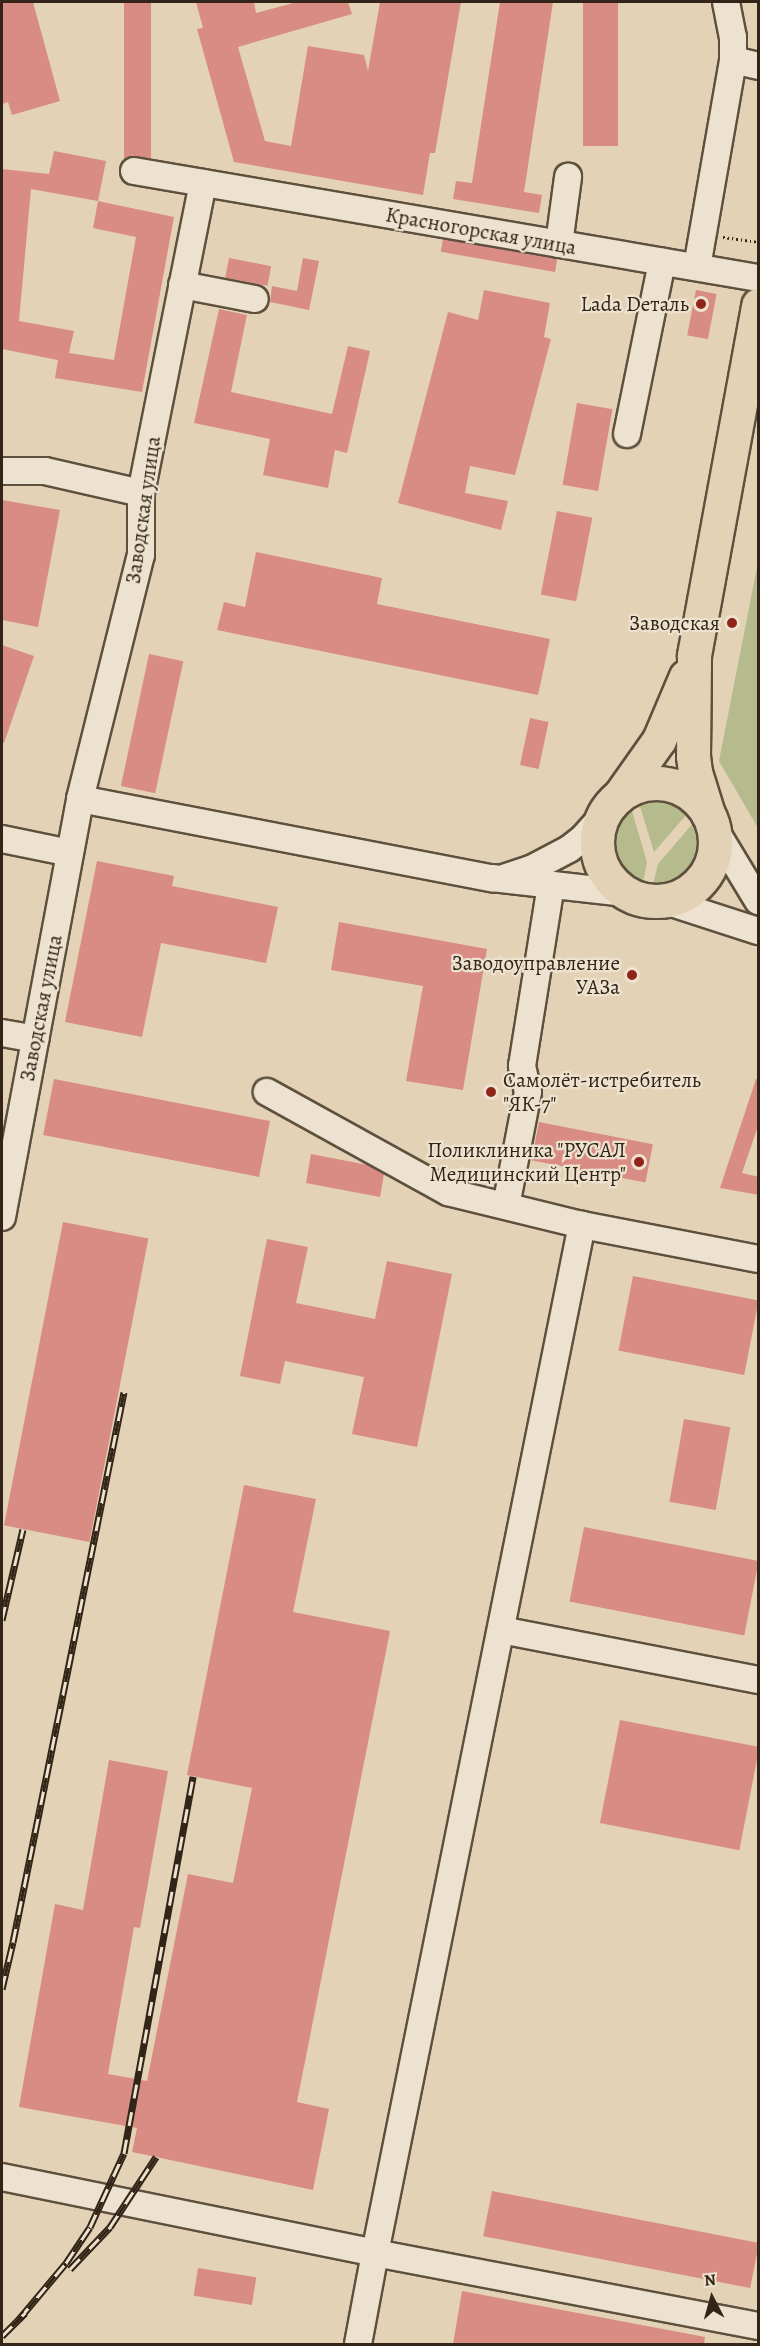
<!DOCTYPE html>
<meta charset="utf-8">
<style>
body{margin:0}
#map{position:relative;width:760px;height:2346px;overflow:hidden;background:#e3d2b5;font-family:Alegreya,serif}
div>[style]{position:absolute}
[style*='--x']{left:calc(var(--x)*1px);top:calc(var(--y)*1px);width:calc(var(--w)*1px);rotate:calc(var(--a)*1deg)}
.green>*{inset:0;background:#b5bb8c}
.building>*{inset:0;background:#d98c83;transform-origin:0 0}
.path>*{height:3px;margin-top:-1.5px;transform-origin:0;background:repeating-linear-gradient(90deg,#322416 0 1.5px,transparent 0 4.5px)}
.roads{filter:drop-shadow(2px 0 #5e503e) drop-shadow(-2px 0 #5e503e) drop-shadow(0 2px #5e503e) drop-shadow(0 -2px #5e503e)}
.minor>*{height:26px;margin:-13px;padding:0 13px;transform-origin:13px;border-radius:13px;background:#ede2cf}
.major>*{height:33px;margin:-16.5px;padding:0 16.5px;transform-origin:16.5px;border-radius:16.5px;background:#e3d2b5}
.major>.ring{margin:-16.5px;padding:0;box-sizing:content-box;background:none;border:33px solid #e3d2b5;border-radius:50%}
.rail>*{height:7px;margin-top:-3.5px;transform-origin:0;background:repeating-linear-gradient(90deg,#ede2cf 0 14px,#322416 0 28px);box-sizing:border-box;border-block:2px solid #322416}
.dots>*{width:16px;height:16px;translate:-50% -50%;box-sizing:border-box;border:3px solid #ede2cf;border-radius:50%}
span{translate:-50% -50%;white-space:nowrap;text-align:center;line-height:1.15;-webkit-text-stroke:4.5px #ede2cf;paint-order:stroke}
.street-label{font-size:21px;color:#322416}
.poi-label{font-size:21px;color:#322416}
.right{translate:-100% -50%;text-align:right}
.left{translate:0 -50%;text-align:left}
.frame{position:absolute;inset:0;border:3px solid #322416;pointer-events:none}
.north{position:absolute;left:682px;top:2268px;width:60px;height:60px;-webkit-text-stroke:4px #ede2cf;paint-order:stroke;rotate:354deg;font-size:16px;font-weight:700;line-height:24px;text-align:center;color:#322416}
.north::after{content:'';display:block;margin:auto;width:21px;height:27px;background:#322416;clip-path:polygon(50% 0,100% 100%,50% 72%,0 100%)}
</style>
<div id="map">
<div class="green">
<div style="clip-path:polygon(758px 562px,758px 828px,719px 761px)"></div>
<div style="clip-path:polygon(648px 800px,663px 800px,677px 805px,688px 813px,654px 852px,639px 803px)"></div>
<div style="clip-path:polygon(631px 808px,647px 862px,643px 883px,623px 871px,615px 858px,612px 843px,615px 828px,622px 815px)"></div>
<div style="clip-path:polygon(694px 822px,700px 842px,697px 857px,690px 870px,678px 880px,664px 885px,653px 885px,658px 864px)"></div>
</div>
<div class="building">
<div style="clip-path:polygon(2px 2px,33px 2px,60px 101px,12px 115px,8px 102px,2px 104px)"></div>
<div style="left:124px;top:2px;width:27px;height:156px"></div>
<div style="clip-path:polygon(196px 2px,254px 2px,256px 13px,297px 2px,348px 2px,352px 14px,238px 47px,265px 141px,291px 146px,308px 46px,364px 55px,368px 71px,380px 2px,461px 2px,435px 153px,430px 153px,423px 195px,234px 162px,197px 29px,203px 28px)"></div>
<div style="clip-path:polygon(500px 2px,553px 2px,524px 192px,542px 195px,539px 213px,453px 199px,456px 181px,472px 183px)"></div>
<div style="left:583px;top:2px;width:35px;height:144px"></div>
<div style="clip-path:polygon(evenodd,54px 151px,106px 161px,98px 201px,174px 217px,142px 392px,55px 378px,58px 360px,2px 349px,2px 169px,49px 174px,54px 151px,31px 189px,98px 201px,93px 228px,136px 237px,114px 360px,69px 353px,74px 331px,19px 321px,31px 189px)"></div>
<div style="left:443px;top:239px;width:116px;height:13px;rotate:10deg"></div>
<div style="left:229px;top:258px;width:43px;height:20px;rotate:11deg"></div>
<div style="clip-path:polygon(303px 258px,319px 261px,309px 310px,270px 302px,272px 286px,297px 291px)"></div>
<div style="clip-path:polygon(484px 290px,550px 303px,544px 337px,551px 339px,515px 475px,470px 466px,465px 493px,508px 501px,501px 530px,398px 503px,448px 312px,478px 320px)"></div>
<div style="left:696px;top:290px;width:21px;height:46px;rotate:11deg"></div>
<div style="clip-path:polygon(219px 309px,247px 315px,231px 392px,332px 414px,348px 346px,370px 351px,347px 453px,335px 450px,328px 488px,263px 475px,270px 439px,194px 423px)"></div>
<div style="left:577px;top:403px;width:36px;height:83px;rotate:10deg"></div>
<div style="clip-path:polygon(2px 500px,60px 510px,38px 627px,2px 620px)"></div>
<div style="left:557px;top:511px;width:36px;height:85px;rotate:11deg"></div>
<div style="clip-path:polygon(256px 552px,382px 578px,377px 604px,550px 639px,538px 695px,217px 630px,224px 602px,245px 607px)"></div>
<div style="clip-path:polygon(2px 645px,34px 656px,4px 743px,2px 743px)"></div>
<div style="left:149px;top:654px;width:35px;height:135px;rotate:12deg"></div>
<div style="left:530px;top:718px;width:19px;height:48px;rotate:12deg"></div>
<div style="clip-path:polygon(97px 861px,174px 876px,172px 886px,278px 907px,266px 963px,161px 943px,142px 1037px,65px 1022px)"></div>
<div style="clip-path:polygon(339px 922px,487px 949px,463px 1090px,406px 1081px,423px 986px,331px 970px)"></div>
<div style="left:54px;top:1079px;width:220px;height:57px;rotate:11deg"></div>
<div style="clip-path:polygon(756px 1079px,759px 1080px,759px 1123px,742px 1173px,759px 1177px,759px 1195px,720px 1188px)"></div>
<div style="left:539px;top:1122px;width:116px;height:39px;rotate:11deg"></div>
<div style="clip-path:polygon(311px 1154px,368px 1165px,384px 1174px,380px 1197px,306px 1183px)"></div>
<div style="left:63px;top:1222px;width:87px;height:309px;rotate:11deg"></div>
<div style="clip-path:polygon(267px 1239px,308px 1247px,296px 1303px,375px 1319px,387px 1261px,452px 1274px,417px 1447px,352px 1434px,364px 1377px,285px 1361px,280px 1384px,240px 1376px)"></div>
<div style="left:633px;top:1276px;width:128px;height:76px;rotate:11deg"></div>
<div style="left:684px;top:1419px;width:47px;height:84px;rotate:10deg"></div>
<div style="clip-path:polygon(244px 1485px,316px 1499px,293px 1612px,390px 1631px,297px 2102px,329px 2109px,313px 2190px,132px 2152px,137px 2128px,19px 2107px,55px 1904px,83px 1910px,109px 1760px,168px 1771px,140px 1928px,134px 1927px,108px 2074px,147px 2081px,188px 1874px,233px 1883px,252px 1788px,187px 1775px)"></div>
<div style="left:584px;top:1527px;width:178px;height:76px;rotate:11deg"></div>
<div style="left:620px;top:1720px;width:142px;height:105px;rotate:11deg"></div>
<div style="left:492px;top:2191px;width:272px;height:46px;rotate:11deg"></div>
<div style="left:198px;top:2268px;width:59px;height:28px;rotate:9deg"></div>
<div style="clip-path:polygon(462px 2291px,705px 2337px,704px 2344px,453px 2344px)"></div>
</div>
<div class="path">
<div style="--x:723;--y:237;--w:35;--a:8"></div>
</div>
<div class="roads">
<div class="minor">
<div style="--x:726;--y:2;--w:36;--a:79"></div>
<div style="--x:733;--y:37;--w:23;--a:90"></div>
<div style="--x:733;--y:60;--w:26;--a:13"></div>
<div style="--x:134;--y:171;--w:633;--a:9.73"></div>
<div style="--x:559;--y:244;--w:68;--a:-82.3"></div>
<div style="--x:697;--y:267;--w:210;--a:-80.1"></div>
<div style="--x:182;--y:285;--w:74;--a:10.9"></div>
<div style="--x:627;--y:434;--w:176;--a:-78.5"></div>
<div style="--x:2;--y:471;--w:43;--a:0"></div>
<div style="--x:45;--y:471;--w:98;--a:12.9"></div>
<div style="--x:80;--y:799;--w:420;--a:10.9"></div>
<div style="--x:492;--y:878;--w:132;--a:6.5"></div>
<div style="--x:712;--y:825;--w:89;--a:58.8"></div>
<div style="--x:2;--y:839;--w:69;--a:11.6"></div>
<div style="--x:506;--y:877;--w:26;--a:-18"></div>
<div style="--x:531;--y:869;--w:43;--a:-27.8"></div>
<div style="--x:569;--y:849;--w:18;--a:-38"></div>
<div style="--x:583;--y:838;--w:27;--a:-48"></div>
<div style="--x:665;--y:901;--w:98;--a:17.9"></div>
<div style="--x:2;--y:1033;--w:34;--a:10"></div>
<div style="--x:506;--y:1206;--w:116;--a:-79.1"></div>
<div style="--x:528;--y:1092;--w:27;--a:-103"></div>
<div style="--x:522;--y:1066;--w:183;--a:-80.9"></div>
<div style="--x:2;--y:1217;--w:425;--a:-79.4"></div>
<div style="--x:80;--y:799;--w:252;--a:-76"></div>
<div style="--x:141;--y:555;--w:62;--a:-90"></div>
<div style="--x:141;--y:493;--w:316;--a:-78.7"></div>
<div style="--x:582;--y:1225;--w:179;--a:10.9"></div>
<div style="--x:501;--y:1630;--w:262;--a:11"></div>
<div style="--x:2;--y:2177;--w:381;--a:11.5"></div>
<div style="--x:375;--y:2253;--w:1049;--a:-78.62"></div>
<div style="--x:582;--y:1225;--w:138;--a:-166.2"></div>
<div style="--x:448;--y:1192;--w:207;--a:-151.1"></div>
<div style="--x:358;--y:2344;--w:93;--a:-79.4"></div>
<div style="--x:375;--y:2253;--w:390;--a:10.8"></div>
</div>
<div class="major">
<div class="ring" style="left:597px;top:783px;width:85px;height:85px"></div>
<div style="--x:620;--y:795;--w:67;--a:-54.7"></div>
<div style="--x:659;--y:740;--w:69;--a:-67.1"></div>
<div style="--x:708;--y:814;--w:44;--a:-107.2"></div>
<div style="--x:695;--y:772;--w:16;--a:-97"></div>
<div style="--x:693;--y:756;--w:101;--a:-89.4"></div>
<div style="--x:694;--y:655;--w:356;--a:-79.6"></div>
</div>
</div>
<div class="rail">
<div style="--x:2;--y:1620;--w:93;--a:-77"></div>
<div style="--x:2;--y:1989;--w:48;--a:-76.8"></div>
<div style="--x:13;--y:1942;--w:561;--a:-78.59"></div>
<div style="--x:70;--y:2269;--w:58;--a:-46.4"></div>
<div style="--x:110;--y:2227;--w:84;--a:-56.7"></div>
<div style="--x:19;--y:2319;--w:73;--a:-50"></div>
<div style="--x:66;--y:2263;--w:43;--a:-56.3"></div>
<div style="--x:90;--y:2227;--w:81;--a:-65.3"></div>
<div style="--x:124;--y:2153;--w:383;--a:-79.6"></div>
<div style="--x:2;--y:2336;--w:33;--a:-45"></div>
</div>
<div class="dots">
<div style="left:701px;top:304px;background:#8f2418"></div>
<div style="left:732px;top:623px;background:#8f2418"></div>
<div style="left:632px;top:975px;background:#8f2418"></div>
<div style="left:491px;top:1092px;background:#8f2418"></div>
<div style="left:639px;top:1162px;background:#8f2418"></div>
</div>
<div class="street-label">
<span style="left:481px;top:231px;rotate:10deg">Красногорская улица</span>
<span style="left:143px;top:510px;rotate:-82deg">Заводская улица</span>
<span style="left:41px;top:1008px;rotate:-79deg">Заводская улица</span>
</div>
<div class="poi-label">
<span class="right" style="left:689px;top:304px">Lada Dеталь</span>
<span class="right" style="left:720px;top:623px">Заводская</span>
<span class="right" style="left:620px;top:975px">Заводоуправление<br>УАЗа</span>
<span class="left" style="left:503px;top:1092px">Самолёт-истребитель<br>"ЯК-7"</span>
<span class="right" style="left:626px;top:1162px">Поликлиника "РУСАЛ<br>Медицинский Центр"</span>
</div>
<div class="frame"></div>
<div class="north">N</div>
</div>
